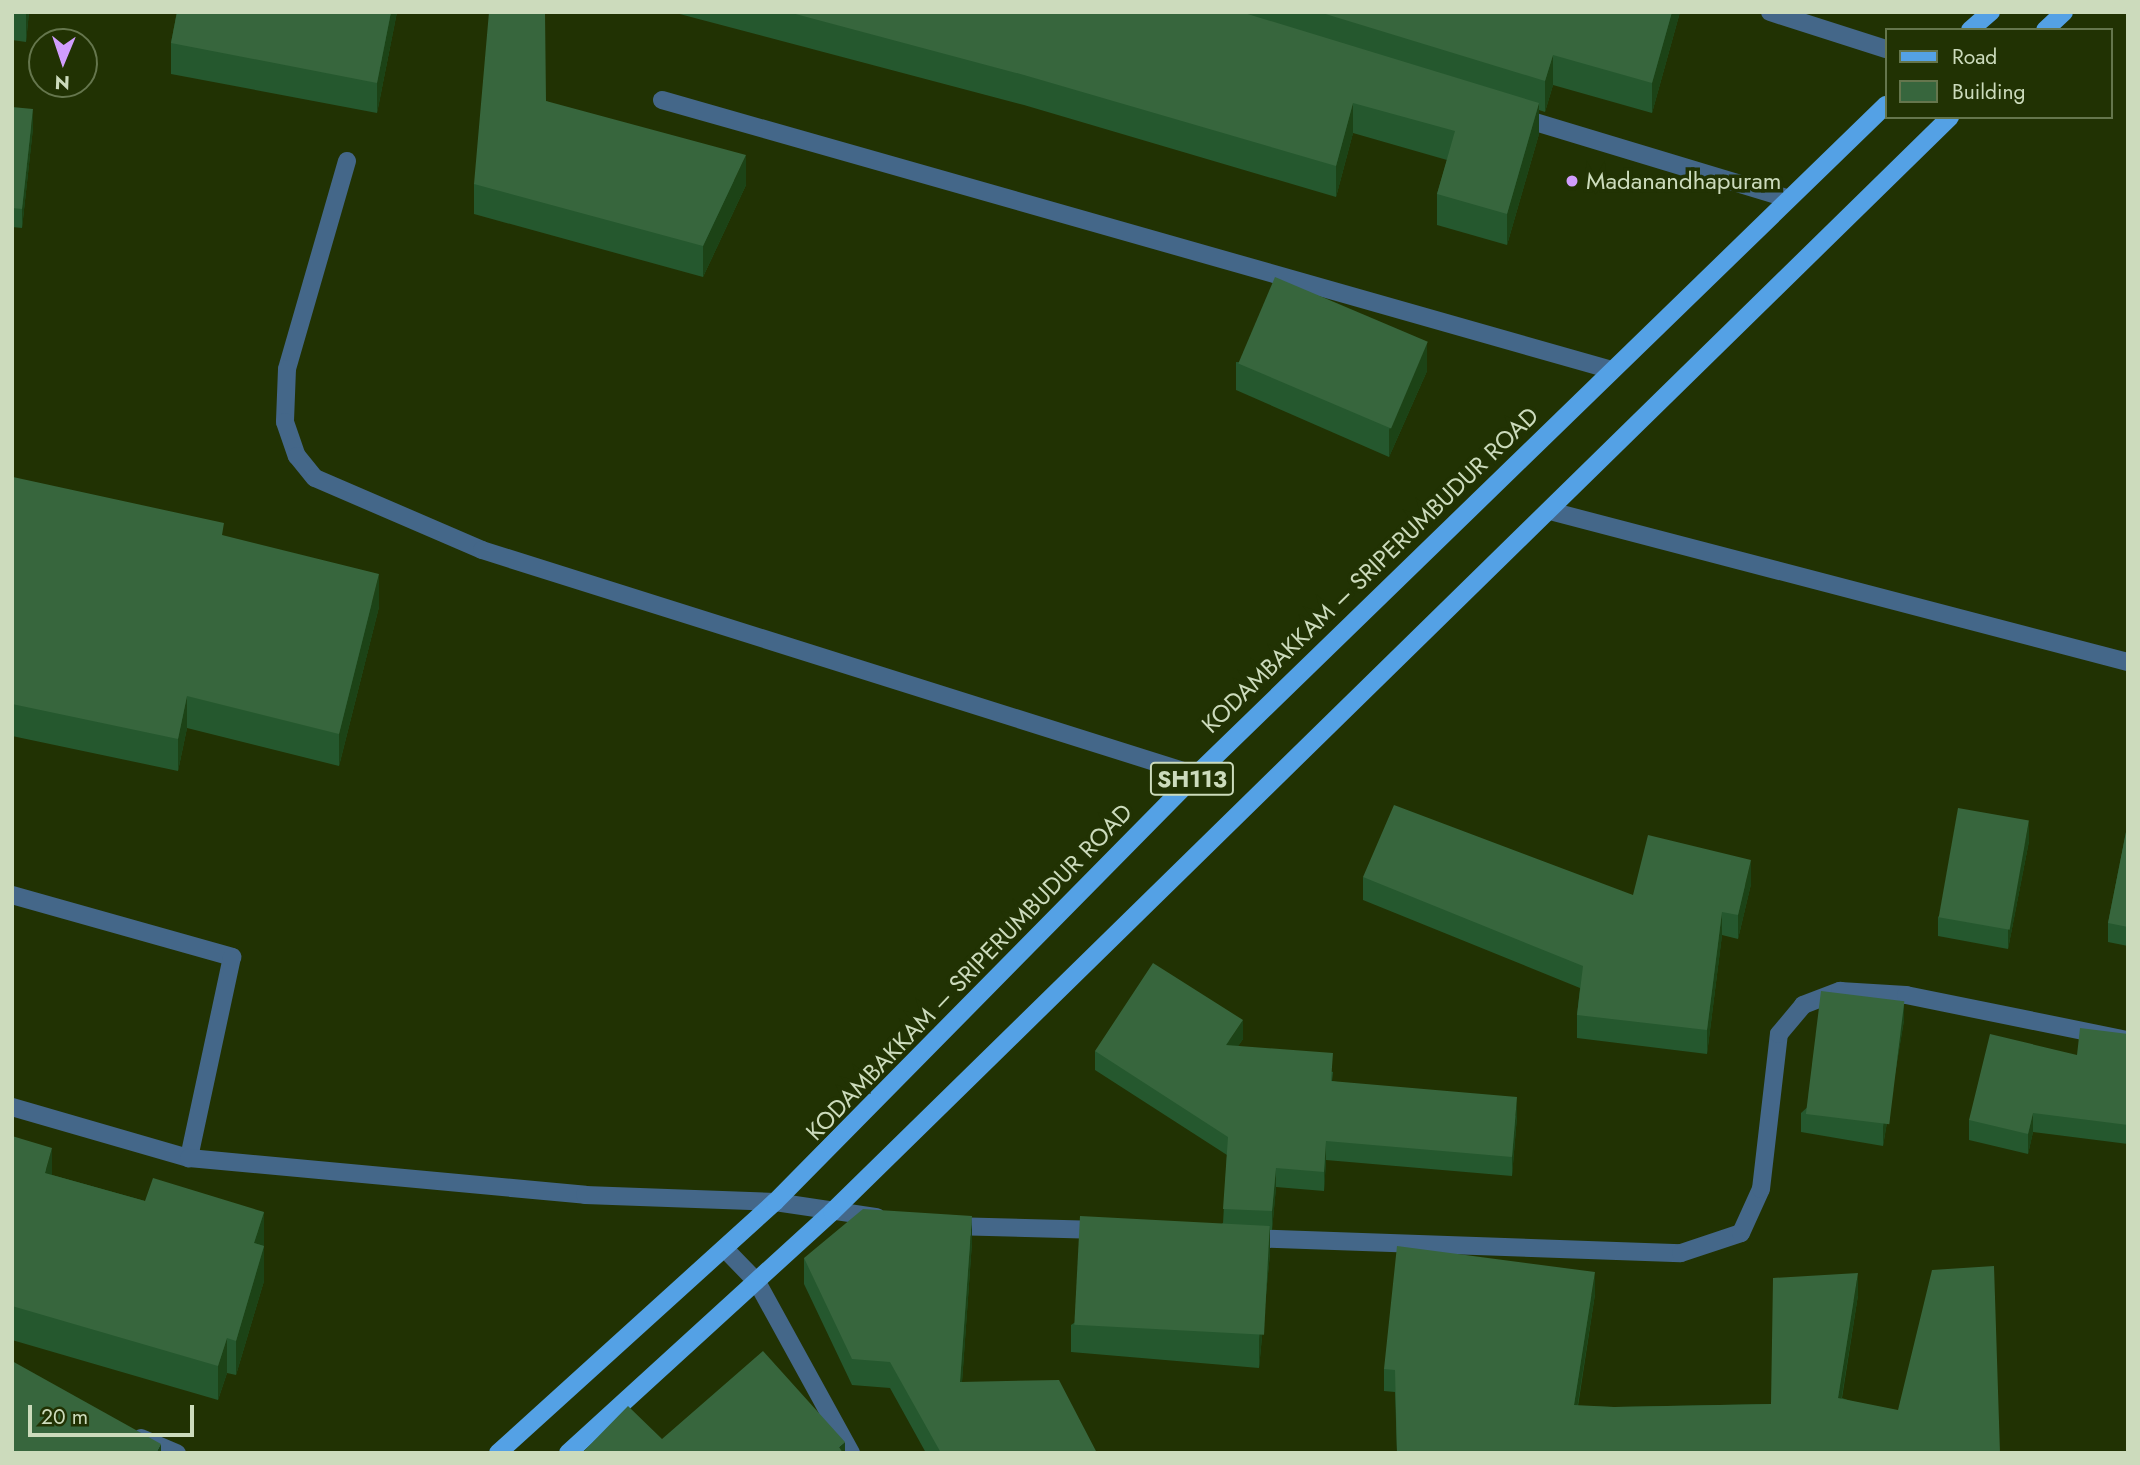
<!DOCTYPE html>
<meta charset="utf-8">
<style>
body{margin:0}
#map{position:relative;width:2140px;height:1465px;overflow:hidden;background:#213203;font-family:Jost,sans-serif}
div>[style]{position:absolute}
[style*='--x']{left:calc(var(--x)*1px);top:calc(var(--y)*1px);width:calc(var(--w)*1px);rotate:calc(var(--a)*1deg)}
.service>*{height:18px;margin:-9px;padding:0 9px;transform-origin:9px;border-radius:9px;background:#446789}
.minor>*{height:18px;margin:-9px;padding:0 9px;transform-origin:9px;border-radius:9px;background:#446789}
.tertiary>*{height:18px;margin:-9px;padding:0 9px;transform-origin:9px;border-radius:9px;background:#446789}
.primary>*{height:18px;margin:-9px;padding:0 9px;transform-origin:9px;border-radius:9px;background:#54a1e5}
.wall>*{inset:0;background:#25582e}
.shaded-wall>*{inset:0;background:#1c4316}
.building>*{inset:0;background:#37663d;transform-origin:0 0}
.dots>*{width:19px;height:19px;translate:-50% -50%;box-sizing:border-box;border:4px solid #213203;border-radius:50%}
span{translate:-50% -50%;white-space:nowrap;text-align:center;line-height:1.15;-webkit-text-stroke:7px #213203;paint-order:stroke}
.shield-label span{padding:2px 5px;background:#213203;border:2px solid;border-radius:5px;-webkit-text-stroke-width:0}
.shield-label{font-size:23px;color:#ccdbbc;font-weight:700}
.poi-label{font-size:24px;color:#ccdbbc}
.left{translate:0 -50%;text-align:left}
.street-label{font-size:24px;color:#ccdbbc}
.frame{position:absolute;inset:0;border:14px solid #ccdbbc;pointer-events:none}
.legend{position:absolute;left:1885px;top:28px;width:228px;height:91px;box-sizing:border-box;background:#213203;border:2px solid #65764d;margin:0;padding:9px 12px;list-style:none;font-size:21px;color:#ccdbbc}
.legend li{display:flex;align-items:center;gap:14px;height:35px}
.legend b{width:35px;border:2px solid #65764d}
.north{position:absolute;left:28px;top:28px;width:70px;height:70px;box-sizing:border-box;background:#213203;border:2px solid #65764d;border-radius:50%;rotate:182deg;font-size:19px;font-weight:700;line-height:28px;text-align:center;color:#ccdbbc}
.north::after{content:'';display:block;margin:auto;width:24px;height:32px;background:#d19dfe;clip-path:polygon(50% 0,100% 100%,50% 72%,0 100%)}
.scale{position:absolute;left:28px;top:1405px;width:166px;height:32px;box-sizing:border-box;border:4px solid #ccdbbc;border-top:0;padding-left:9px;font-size:21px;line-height:24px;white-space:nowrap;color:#ccdbbc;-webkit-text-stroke:5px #213203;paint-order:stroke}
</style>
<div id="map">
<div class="service">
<div style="--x:347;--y:161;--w:216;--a:106.1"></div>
<div style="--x:287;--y:369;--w:53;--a:92.2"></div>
<div style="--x:285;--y:422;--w:36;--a:71"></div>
<div style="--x:297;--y:456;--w:28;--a:51"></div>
<div style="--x:315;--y:478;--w:182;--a:23.3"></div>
<div style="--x:482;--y:550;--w:749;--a:17.49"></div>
</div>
<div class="minor">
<div style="--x:662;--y:100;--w:988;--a:15.87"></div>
<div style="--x:1515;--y:116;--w:284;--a:16.8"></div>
<div style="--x:1554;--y:512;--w:593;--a:14.65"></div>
<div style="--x:12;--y:895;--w:229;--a:15.7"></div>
<div style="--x:232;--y:957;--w:206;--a:102.1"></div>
<div style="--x:12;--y:1107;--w:184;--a:16.1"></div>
<div style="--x:189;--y:1158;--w:398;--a:5.3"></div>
<div style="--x:585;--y:1195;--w:190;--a:2.1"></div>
<div style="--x:775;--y:1202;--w:103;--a:8.4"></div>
<div style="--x:950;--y:1226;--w:151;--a:1.5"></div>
<div style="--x:1247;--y:1238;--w:434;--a:2"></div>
<div style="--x:1681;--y:1253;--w:63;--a:-18.4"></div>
<div style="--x:1741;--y:1233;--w:48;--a:-65.6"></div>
<div style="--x:1761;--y:1189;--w:156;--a:-83.4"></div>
<div style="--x:1779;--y:1034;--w:38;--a:-50"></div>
<div style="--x:1803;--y:1005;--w:40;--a:-21"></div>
<div style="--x:1840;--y:991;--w:66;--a:3.5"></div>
<div style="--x:1906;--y:995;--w:227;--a:11.5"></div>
<div style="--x:725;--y:1249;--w:46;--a:45.9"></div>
<div style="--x:757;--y:1282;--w:195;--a:61.2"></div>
<div style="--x:141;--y:1438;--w:39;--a:23"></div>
</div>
<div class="tertiary">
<div style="--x:1770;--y:12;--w:122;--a:17.7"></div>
</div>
<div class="primary">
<div style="--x:1970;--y:30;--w:28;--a:-41"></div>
<div style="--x:2045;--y:30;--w:26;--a:-43"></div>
<div style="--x:498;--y:1453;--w:374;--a:-42.2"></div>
<div style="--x:775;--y:1202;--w:600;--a:-45.41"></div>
<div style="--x:1196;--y:775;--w:962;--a:-44.16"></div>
<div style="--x:568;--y:1453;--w:357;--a:-42.4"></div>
<div style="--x:832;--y:1212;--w:1565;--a:-44.4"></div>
</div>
<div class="wall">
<div style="clip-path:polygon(12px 12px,29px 12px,26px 42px,12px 40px)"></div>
<div style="clip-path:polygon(177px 12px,397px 12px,377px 113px,171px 74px,171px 43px)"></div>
<div style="clip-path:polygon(672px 12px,1680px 12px,1652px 113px,1553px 85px,1545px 112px,1539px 110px,1539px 134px,1507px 245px,1437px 225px,1437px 194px,1447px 160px,1353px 133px,1336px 197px,1024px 105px)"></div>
<div style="clip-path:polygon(546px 101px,746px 185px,703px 277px,474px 214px,474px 184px)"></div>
<div style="clip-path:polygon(12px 107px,33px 128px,22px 228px,12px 227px)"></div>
<div style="clip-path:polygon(1236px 362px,1427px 371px,1389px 457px,1236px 390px)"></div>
<div style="clip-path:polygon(12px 481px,224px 536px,379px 607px,339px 766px,187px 728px,178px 771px,12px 736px)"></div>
<div style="clip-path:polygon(2128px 822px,2128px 946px,2108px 942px,2108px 923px)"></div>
<div style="clip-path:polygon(2029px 841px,2008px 949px,1938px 936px,1938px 917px)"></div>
<div style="clip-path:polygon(1363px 877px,1633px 895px,1751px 884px,1738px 939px,1722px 935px,1707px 1054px,1577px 1038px,1577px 1015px,1580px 988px,1363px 900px)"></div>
<div style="clip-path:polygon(1904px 1020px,1883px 1146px,1801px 1132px,1801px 1113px)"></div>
<div style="clip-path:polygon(2128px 1034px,2128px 1144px,2033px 1132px,2028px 1154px,1969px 1140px,1969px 1120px,2077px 1055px)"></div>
<div style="clip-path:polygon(1243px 1039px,1238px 1046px,1333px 1072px,1332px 1081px,1517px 1116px,1512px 1176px,1326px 1160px,1324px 1191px,1276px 1187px,1272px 1230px,1270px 1230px,1270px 1253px,1259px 1368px,1071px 1352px,1071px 1325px,1223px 1223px,1227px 1155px,1095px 1070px,1095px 1051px)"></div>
<div style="clip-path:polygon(12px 1136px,52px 1175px,145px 1201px,264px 1212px,264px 1281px,236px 1375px,227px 1373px,218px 1400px,12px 1340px)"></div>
<div style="clip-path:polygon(972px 1242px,962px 1382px,1097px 1453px,926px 1453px,890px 1388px,852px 1385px,804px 1284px,804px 1258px)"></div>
<div style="clip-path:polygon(1595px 1294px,1578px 1406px,1614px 1407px,1771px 1404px,1858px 1295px,1842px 1398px,2000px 1453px,1397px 1453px,1395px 1392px,1384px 1391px,1384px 1369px)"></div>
</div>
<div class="shaded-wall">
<div style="clip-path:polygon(26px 12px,29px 12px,26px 42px)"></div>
<div style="clip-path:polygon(391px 12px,397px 12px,377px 113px,377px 83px)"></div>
<div style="clip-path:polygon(1672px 12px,1680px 12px,1652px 113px,1652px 83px)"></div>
<div style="clip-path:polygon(1553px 55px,1553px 85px,1545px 112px,1545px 81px)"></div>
<div style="clip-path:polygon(1353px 103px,1353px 133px,1336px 197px,1336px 166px)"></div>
<div style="clip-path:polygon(1539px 103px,1539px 134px,1507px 245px,1507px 214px)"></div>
<div style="clip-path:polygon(33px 109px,33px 128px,22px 228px,22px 209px)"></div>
<div style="clip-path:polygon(746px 155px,746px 185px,703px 277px,703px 246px)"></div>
<div style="clip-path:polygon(1427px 343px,1427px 371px,1389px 457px,1389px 430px)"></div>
<div style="clip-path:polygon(379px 574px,379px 607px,339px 766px,339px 734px)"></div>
<div style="clip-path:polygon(187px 696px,187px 728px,178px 771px,178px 739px)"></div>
<div style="clip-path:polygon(2029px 821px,2029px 841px,2008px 949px,2008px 930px)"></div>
<div style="clip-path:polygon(1751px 860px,1751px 884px,1738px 939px,1738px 915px)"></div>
<div style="clip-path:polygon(1722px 912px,1722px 935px,1707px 1054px,1707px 1030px)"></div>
<div style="clip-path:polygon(1904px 1001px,1904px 1020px,1883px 1146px,1883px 1127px)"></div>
<div style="clip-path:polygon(1243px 1020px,1243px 1039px,1226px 1064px,1226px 1045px)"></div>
<div style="clip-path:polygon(1517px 1097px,1517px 1116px,1512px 1176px,1512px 1157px)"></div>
<div style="clip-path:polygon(2033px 1113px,2033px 1132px,2028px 1154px,2028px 1134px)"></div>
<div style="clip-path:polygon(1326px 1141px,1326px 1160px,1324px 1191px,1324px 1172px)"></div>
<div style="clip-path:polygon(52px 1148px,52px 1182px,45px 1173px)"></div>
<div style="clip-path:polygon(1276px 1168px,1276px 1187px,1272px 1230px,1272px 1211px)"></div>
<div style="clip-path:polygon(264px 1212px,264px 1246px,254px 1243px)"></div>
<div style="clip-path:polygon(972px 1216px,972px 1242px,960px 1409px,960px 1382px)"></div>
<div style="clip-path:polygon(1270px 1225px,1270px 1253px,1259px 1368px,1259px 1340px)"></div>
<div style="clip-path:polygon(264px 1246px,264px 1281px,236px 1375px,236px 1341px)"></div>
<div style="clip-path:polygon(1595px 1272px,1595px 1294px,1574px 1428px,1574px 1405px)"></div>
<div style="clip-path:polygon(1858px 1273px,1858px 1295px,1838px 1420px,1838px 1398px)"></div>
<div style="clip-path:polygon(227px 1338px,227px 1373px,218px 1400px,218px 1366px)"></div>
<div style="clip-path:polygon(845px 1442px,845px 1453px,839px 1453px,839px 1447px)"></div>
<div style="clip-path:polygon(161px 1444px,161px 1453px,156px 1453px)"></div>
</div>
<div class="building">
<div style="clip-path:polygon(177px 12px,391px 12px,377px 83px,171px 43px)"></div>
<div style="clip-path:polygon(489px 12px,545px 12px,546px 101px,746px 155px,703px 246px,474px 184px)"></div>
<div style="clip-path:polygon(788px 12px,1241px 12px,1539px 103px,1507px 214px,1437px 194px,1455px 131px,1353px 103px,1336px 166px,1024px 75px)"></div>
<div style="clip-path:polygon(1319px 12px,1672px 12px,1652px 83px,1553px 55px,1545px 81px)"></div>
<div style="clip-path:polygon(12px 107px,33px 109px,22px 209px,12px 208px)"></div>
<div style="left:1275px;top:277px;width:166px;height:94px;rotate:23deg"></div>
<div style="clip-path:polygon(13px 477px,224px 523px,222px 535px,379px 574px,339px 734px,187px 696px,178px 739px,12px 704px)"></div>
<div style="clip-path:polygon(1394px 805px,1633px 895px,1648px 835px,1751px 860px,1738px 915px,1722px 912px,1707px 1030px,1577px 1015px,1583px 966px,1363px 877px)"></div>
<div style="left:1958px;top:808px;width:72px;height:111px;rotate:10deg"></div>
<div style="clip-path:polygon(2128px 822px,2128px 927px,2108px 923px)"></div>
<div style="clip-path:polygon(1153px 963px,1243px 1020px,1226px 1045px,1333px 1053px,1331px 1081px,1517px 1097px,1512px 1157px,1326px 1141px,1324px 1172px,1276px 1168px,1272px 1211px,1223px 1209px,1228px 1137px,1095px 1051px)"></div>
<div style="left:1821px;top:991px;width:84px;height:124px;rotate:7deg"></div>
<div style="clip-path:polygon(2080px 1028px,2128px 1034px,2128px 1125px,2033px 1113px,2028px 1134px,1969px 1120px,1990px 1034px,2077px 1055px)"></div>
<div style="clip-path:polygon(12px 1136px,52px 1148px,45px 1173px,145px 1201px,153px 1178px,264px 1212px,254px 1243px,264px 1246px,236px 1341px,227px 1338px,218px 1366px,12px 1306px)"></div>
<div style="clip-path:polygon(863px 1209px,972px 1216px,960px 1382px,1059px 1380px,1097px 1453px,941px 1453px,890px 1362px,852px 1359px,804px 1258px)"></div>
<div style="left:1080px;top:1216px;width:190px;height:109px;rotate:3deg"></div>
<div style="clip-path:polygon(1397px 1246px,1595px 1272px,1574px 1405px,1614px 1407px,1771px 1404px,1773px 1278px,1858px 1273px,1838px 1398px,1898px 1410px,1932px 1270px,1994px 1266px,2000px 1453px,1397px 1453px,1395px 1370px,1384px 1369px)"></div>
<div style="clip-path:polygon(763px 1351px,845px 1442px,839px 1447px,843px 1453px,582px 1453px,628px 1406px,662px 1439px)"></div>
<div style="clip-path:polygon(12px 1361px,161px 1444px,156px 1453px,12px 1453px)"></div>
</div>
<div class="dots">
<div style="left:1572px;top:181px;background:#d19dfe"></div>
</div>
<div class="shield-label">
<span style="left:1192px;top:779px">SH113</span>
</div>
<div class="poi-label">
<span class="left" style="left:1586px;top:181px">Madanandhapuram</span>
</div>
<div class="street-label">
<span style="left:1370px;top:570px;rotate:-44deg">KODAMBAKKAM – SRIPERUMBUDUR ROAD</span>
<span style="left:969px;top:972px;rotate:-46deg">KODAMBAKKAM – SRIPERUMBUDUR ROAD</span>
</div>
<div class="frame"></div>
<ul class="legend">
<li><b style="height:9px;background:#54a1e5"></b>Road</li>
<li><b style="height:19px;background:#37663d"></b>Building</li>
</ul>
<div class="north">N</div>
<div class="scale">20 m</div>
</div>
